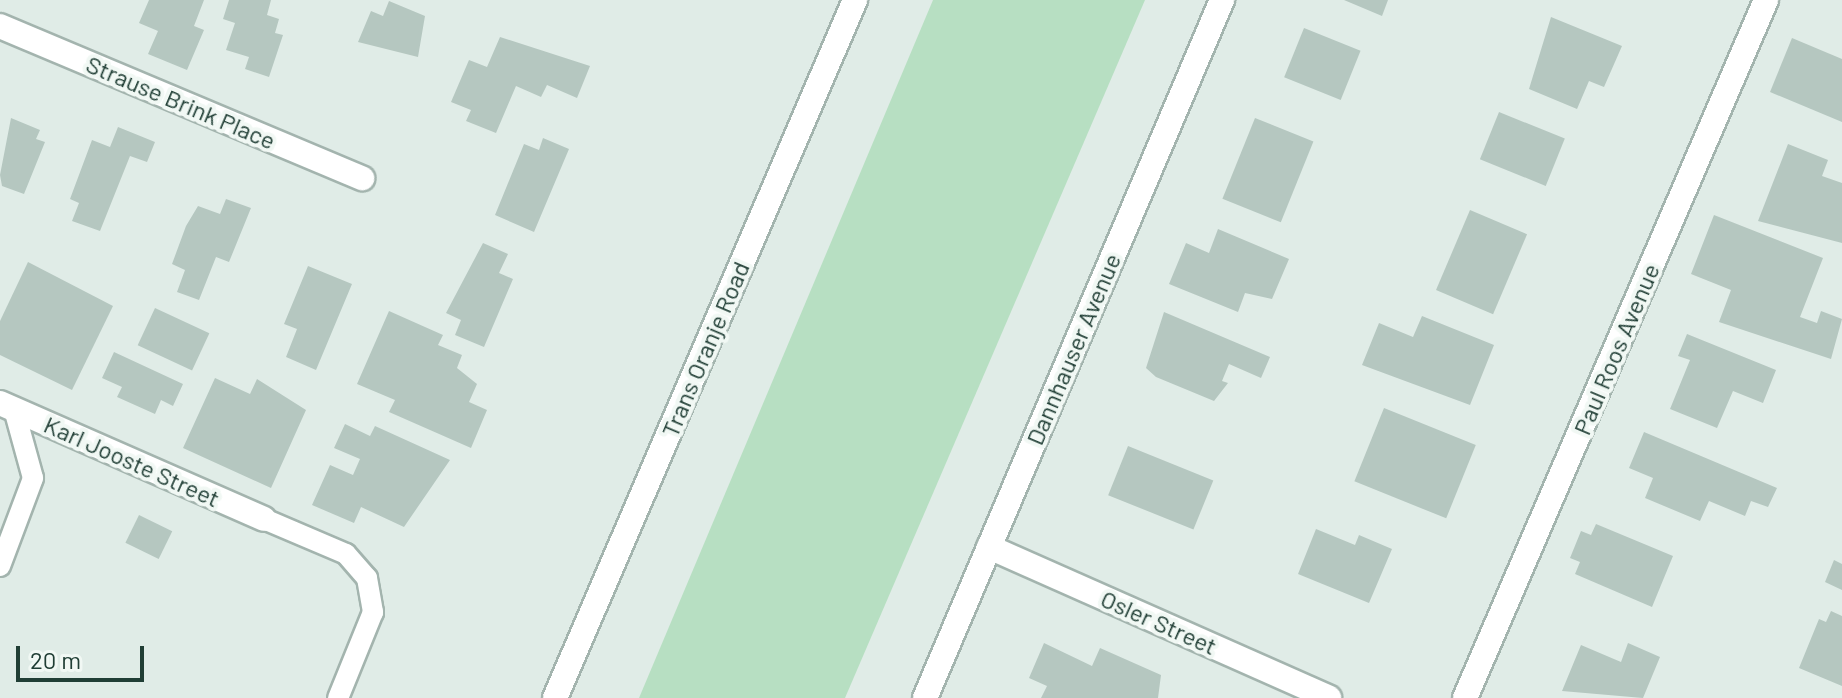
<!DOCTYPE html>
<style>
body{margin:0}
#map{position:relative;width:1842px;height:698px;overflow:hidden;background:#e0ece7;font-family:Barlow,sans-serif}
div>[style]{position:absolute}
[style*='--x']{left:calc(var(--x)*1px);top:calc(var(--y)*1px);width:calc(var(--w)*1px);rotate:calc(var(--a)*1deg)}
.green>*{inset:0;background:#b7dfc2}
.building>*{inset:0;background:#b5c7c0;transform-origin:0 0}
.roads{filter:drop-shadow(2px 0 #a3b4ae) drop-shadow(-2px 0 #a3b4ae) drop-shadow(0 2px #a3b4ae) drop-shadow(0 -2px #a3b4ae)}
.lane>*{height:20px;margin:-10px;padding:0 10px;transform-origin:10px;border-radius:10px;background:#fff}
.street>*{height:24px;margin:-12px;padding:0 12px;transform-origin:12px;border-radius:12px;background:#fff}
.secondary>*{height:24px;margin:-12px;padding:0 12px;transform-origin:12px;border-radius:12px;background:#fff}
span{translate:-50% -50%;white-space:nowrap;text-align:center;line-height:1.15;-webkit-text-stroke:8px #f1f8f4;paint-order:stroke}
.street-label{font-size:24px;color:#203e35}
.scale{position:absolute;left:16px;top:646px;width:128px;height:36px;box-sizing:border-box;border:4px solid #203e35;border-top:0;padding-left:10px;font-size:24px;line-height:28px;white-space:nowrap;color:#203e35;-webkit-text-stroke:6px #f1f8f4;paint-order:stroke}
</style>
<div id="map">
<div class="green">
<div style="clip-path:polygon(933px 0,1145px 0,845px 698px,639px 698px)"></div>
</div>
<div class="building">
<div style="clip-path:polygon(149px 0,204px 0,194px 26px,204px 30px,187px 70px,148px 54px,158px 31px,139px 23px)"></div>
<div style="clip-path:polygon(229px 0,271px 0,267px 15px,279px 19px,275px 33px,283px 35px,269px 77px,245px 69px,249px 57px,226px 50px,235px 23px,223px 19px)"></div>
<div style="clip-path:polygon(1344px 0,1388px 0,1382px 16px)"></div>
<div style="clip-path:polygon(389px 1px,425px 16px,418px 57px,358px 42px,371px 11px,383px 16px)"></div>
<div style="clip-path:polygon(1551px 17px,1622px 46px,1604px 87px,1589px 81px,1577px 109px,1529px 89px)"></div>
<div style="left:1304px;top:28px;width:61px;height:53px;rotate:22deg"></div>
<div style="clip-path:polygon(500px 37px,590px 66px,577px 98px,547px 85px,541px 97px,516px 86px,496px 133px,466px 121px,471px 110px,451px 102px,469px 60px,487px 67px)"></div>
<div style="clip-path:polygon(1792px 38px,1842px 59px,1842px 122px,1770px 92px)"></div>
<div style="left:1499px;top:112px;width:71px;height:51px;rotate:22deg"></div>
<div style="clip-path:polygon(11px 118px,40px 130px,36px 139px,45px 142px,24px 194px,2px 186px,0 175px)"></div>
<div style="left:1255px;top:118px;width:63px;height:87px;rotate:22deg"></div>
<div style="clip-path:polygon(118px 127px,155px 142px,147px 162px,130px 156px,100px 231px,72px 221px,79px 203px,70px 199px,92px 140px,110px 147px)"></div>
<div style="clip-path:polygon(543px 138px,569px 149px,534px 232px,495px 215px,524px 144px,539px 150px)"></div>
<div style="clip-path:polygon(1788px 144px,1828px 160px,1822px 176px,1842px 183px,1842px 243px,1758px 221px)"></div>
<div style="clip-path:polygon(226px 199px,251px 208px,229px 262px,216px 257px,199px 300px,177px 292px,185px 270px,172px 264px,186px 226px,198px 206px,220px 214px)"></div>
<div style="left:1470px;top:210px;width:62px;height:87px;rotate:23deg"></div>
<div style="clip-path:polygon(1714px 215px,1823px 258px,1800px 317px,1817px 323px,1821px 311px,1842px 319px,1831px 359px,1719px 322px,1731px 290px,1691px 274px)"></div>
<div style="clip-path:polygon(1218px 229px,1289px 259px,1272px 299px,1245px 293px,1238px 312px,1169px 284px,1186px 243px,1209px 253px)"></div>
<div style="clip-path:polygon(483px 243px,508px 254px,499px 273px,513px 279px,484px 347px,455px 335px,461px 320px,446px 313px)"></div>
<div style="clip-path:polygon(28px 262px,113px 306px,72px 390px,0 355px,0 321px)"></div>
<div style="clip-path:polygon(308px 266px,352px 284px,316px 370px,286px 357px,297px 329px,284px 324px)"></div>
<div style="left:155px;top:308px;width:60px;height:41px;rotate:25deg"></div>
<div style="clip-path:polygon(389px 311px,443px 335px,438px 345px,462px 355px,457px 368px,477px 384px,469px 402px,487px 410px,471px 448px,389px 412px,395px 400px,357px 384px)"></div>
<div style="clip-path:polygon(1164px 312px,1270px 357px,1261px 378px,1229px 364px,1222px 381px,1228px 383px,1214px 401px,1156px 377px,1146px 368px)"></div>
<div style="clip-path:polygon(1422px 316px,1494px 345px,1470px 405px,1362px 365px,1379px 323px,1413px 337px)"></div>
<div style="clip-path:polygon(1687px 334px,1776px 370px,1763px 403px,1733px 391px,1717px 428px,1670px 409px,1690px 360px,1678px 356px)"></div>
<div style="clip-path:polygon(114px 352px,183px 384px,173px 406px,161px 400px,155px 414px,117px 397px,122px 387px,102px 378px)"></div>
<div style="clip-path:polygon(215px 378px,250px 394px,257px 379px,306px 410px,271px 488px,183px 448px)"></div>
<div style="left:1384px;top:408px;width:99px;height:79px;rotate:22deg"></div>
<div style="clip-path:polygon(345px 424px,370px 436px,375px 426px,450px 460px,404px 527px,361px 507px,354px 523px,312px 505px,330px 465px,353px 475px,360px 459px,334px 448px)"></div>
<div style="clip-path:polygon(1644px 432px,1777px 488px,1768px 507px,1751px 501px,1745px 516px,1709px 501px,1700px 521px,1645px 498px,1653px 478px,1629px 468px)"></div>
<div style="left:1128px;top:446px;width:92px;height:53px;rotate:22deg"></div>
<div style="left:139px;top:515px;width:37px;height:31px;rotate:26deg"></div>
<div style="clip-path:polygon(1596px 524px,1673px 556px,1652px 607px,1575px 574px,1580px 562px,1570px 558px,1581px 531px,1591px 535px)"></div>
<div style="clip-path:polygon(1316px 529px,1355px 545px,1359px 535px,1392px 549px,1369px 603px,1298px 574px)"></div>
<div style="clip-path:polygon(1834px 560px,1842px 564px,1842px 590px,1825px 582px)"></div>
<div style="clip-path:polygon(1831px 611px,1842px 616px,1842px 686px,1799px 668px,1819px 619px,1826px 622px)"></div>
<div style="clip-path:polygon(1044px 643px,1092px 666px,1100px 648px,1161px 675px,1158px 698px,1041px 698px,1047px 686px,1029px 678px)"></div>
<div style="clip-path:polygon(1628px 643px,1660px 657px,1643px 698px,1562px 691px,1581px 645px,1621px 662px)"></div>
</div>
<div class="roads">
<div class="lane">
<div style="--x:264;--y:519;--w:89;--a:23.1"></div>
<div style="--x:346;--y:554;--w:32;--a:49"></div>
<div style="--x:367;--y:578;--w:35;--a:80"></div>
<div style="--x:373;--y:612;--w:93;--a:112.1"></div>
<div style="--x:0;--y:566;--w:94;--a:-69.4"></div>
<div style="--x:33;--y:478;--w:72;--a:-105.4"></div>
</div>
<div class="street">
<div style="--x:0;--y:26;--w:393;--a:22.8"></div>
<div style="--x:0;--y:403;--w:288;--a:23.7"></div>
<div style="--x:989;--y:547;--w:372;--a:23.9"></div>
<div style="--x:925;--y:698;--w:759;--a:-66.95"></div>
<div style="--x:1465;--y:698;--w:760;--a:-66.67"></div>
</div>
<div class="secondary">
<div style="--x:555;--y:698;--w:760;--a:-66.74"></div>
</div>
</div>
<div class="street-label">
<span style="left:181px;top:102px;rotate:23deg">Strause Brink Place</span>
<span style="left:705px;top:349px;rotate:-67deg">Trans Oranje Road</span>
<span style="left:1073px;top:349px;rotate:-67deg">Dannhauser Avenue</span>
<span style="left:1616px;top:349px;rotate:-67deg">Paul Roos Avenue</span>
<span style="left:132px;top:461px;rotate:24deg">Karl Jooste Street</span>
<span style="left:1159px;top:622px;rotate:24deg">Osler Street</span>
</div>
<div class="scale">20 m</div>
</div>
